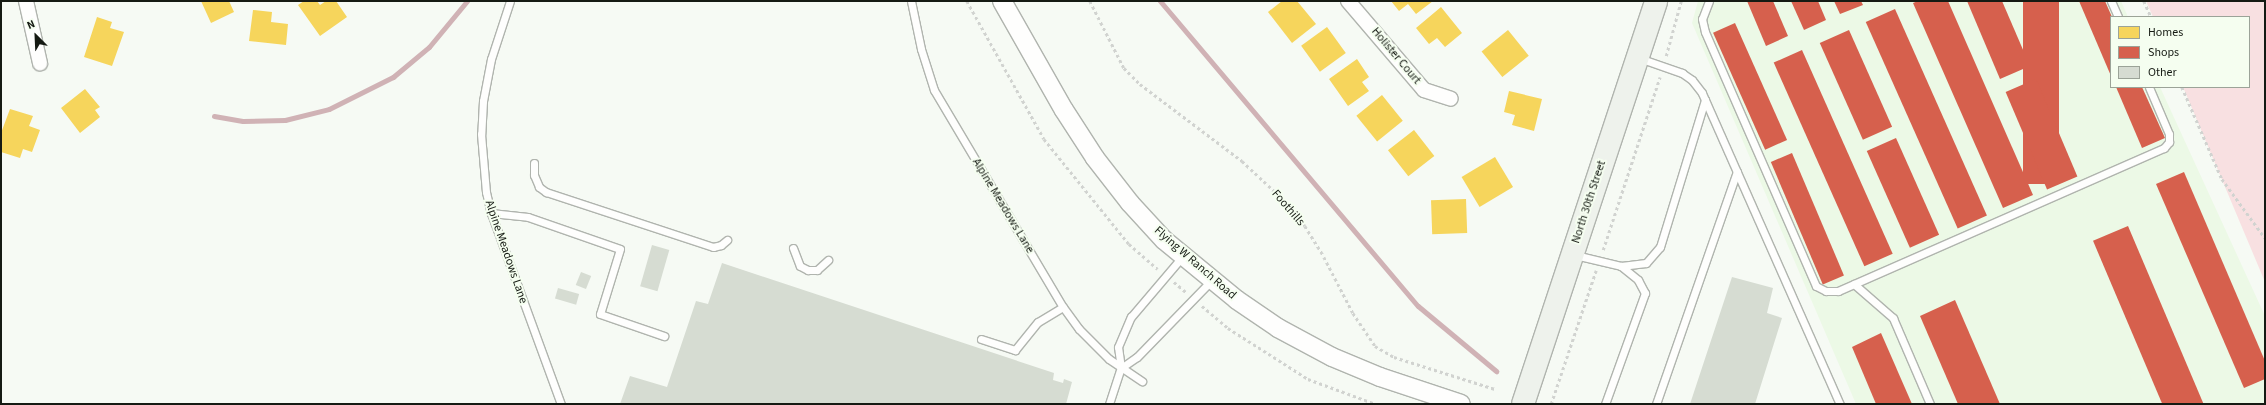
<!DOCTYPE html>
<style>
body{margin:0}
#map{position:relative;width:2266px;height:405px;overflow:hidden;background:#f6faf4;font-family:"Source Sans 3",sans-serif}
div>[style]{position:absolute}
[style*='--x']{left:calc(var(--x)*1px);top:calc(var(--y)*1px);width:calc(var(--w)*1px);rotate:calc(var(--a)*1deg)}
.built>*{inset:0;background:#ecf9e6}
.green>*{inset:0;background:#f8e0e1}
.homes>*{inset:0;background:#f6d55c;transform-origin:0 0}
.shops>*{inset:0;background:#d6604d;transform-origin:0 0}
.stream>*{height:5px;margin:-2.5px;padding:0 2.5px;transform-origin:2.5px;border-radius:2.5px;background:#d0b2b5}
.building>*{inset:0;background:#d6dcd2;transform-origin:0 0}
.path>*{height:2.5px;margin-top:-1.25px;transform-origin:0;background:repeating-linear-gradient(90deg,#d1d3d0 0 3px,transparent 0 6px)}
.roads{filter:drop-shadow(1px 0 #b0b4ae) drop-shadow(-1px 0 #b0b4ae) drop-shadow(0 1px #b0b4ae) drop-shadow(0 -1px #b0b4ae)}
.service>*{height:7px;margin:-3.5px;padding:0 3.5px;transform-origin:3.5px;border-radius:3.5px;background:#fefefd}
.minor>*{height:14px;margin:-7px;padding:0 7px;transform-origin:7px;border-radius:7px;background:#fefefd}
.tertiary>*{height:18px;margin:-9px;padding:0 9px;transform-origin:9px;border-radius:9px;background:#fefefd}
.primary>*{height:22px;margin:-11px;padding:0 11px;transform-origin:11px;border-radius:11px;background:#eef2ec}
span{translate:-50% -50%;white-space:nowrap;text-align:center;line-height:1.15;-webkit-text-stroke:4px #f5fef0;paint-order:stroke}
.street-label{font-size:12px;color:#151a13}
.frame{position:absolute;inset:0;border:2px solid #151a13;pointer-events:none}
.legend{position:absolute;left:2110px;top:16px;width:140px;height:72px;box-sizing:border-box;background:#f5fef0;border:1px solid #9ba398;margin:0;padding:5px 7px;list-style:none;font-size:12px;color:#151a13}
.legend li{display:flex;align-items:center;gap:8px;height:20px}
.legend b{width:20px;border:1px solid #9ba398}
.north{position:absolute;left:16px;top:16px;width:40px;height:40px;-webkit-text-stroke:3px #f5fef0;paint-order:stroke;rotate:336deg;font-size:11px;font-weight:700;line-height:16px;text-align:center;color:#151a13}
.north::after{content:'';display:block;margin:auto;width:14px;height:18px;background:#151a13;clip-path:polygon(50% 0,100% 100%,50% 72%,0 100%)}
</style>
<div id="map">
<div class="built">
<div style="clip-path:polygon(1698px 1px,2121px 1px,2128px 17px,2111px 17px,2111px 87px,2160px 87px,2265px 316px,2265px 404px,1856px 404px,1692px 23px)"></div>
</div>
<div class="green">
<div style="clip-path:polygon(2146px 1px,2265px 1px,2265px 282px,2183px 87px,2249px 87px,2249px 17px,2153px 17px)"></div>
</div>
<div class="homes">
<div style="clip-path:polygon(201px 1px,229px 1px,234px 12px,211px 23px)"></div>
<div style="clip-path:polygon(304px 1px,317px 1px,320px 5px,326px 1px,336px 1px,347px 17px,320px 36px,298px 5px)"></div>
<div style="clip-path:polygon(1282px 1px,1297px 1px,1316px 24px,1292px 43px,1268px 12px)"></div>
<div style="clip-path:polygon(1391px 1px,1433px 1px,1416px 14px,1408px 4px,1399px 11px)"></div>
<div style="clip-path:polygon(1441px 7px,1462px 33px,1445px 47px,1437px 38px,1429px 44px,1416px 28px)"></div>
<div style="clip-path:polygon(253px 10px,272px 12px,271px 22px,288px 24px,286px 45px,249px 41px)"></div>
<div style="clip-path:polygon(97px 17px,112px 22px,110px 28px,124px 32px,112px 66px,84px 57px)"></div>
<div style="left:1327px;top:27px;width:32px;height:32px;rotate:54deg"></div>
<div style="left:1508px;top:30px;width:33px;height:34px;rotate:51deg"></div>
<div style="clip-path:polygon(1357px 59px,1369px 77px,1362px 82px,1369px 91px,1348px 106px,1329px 79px)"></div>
<div style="clip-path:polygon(85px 89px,100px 107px,95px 110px,100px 117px,80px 133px,61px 108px)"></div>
<div style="clip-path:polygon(1509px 91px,1542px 99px,1534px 131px,1512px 125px,1515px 115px,1504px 112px)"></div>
<div style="left:1382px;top:95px;width:33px;height:33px;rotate:51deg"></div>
<div style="clip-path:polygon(10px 109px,33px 116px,29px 126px,40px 130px,32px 152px,23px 149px,20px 158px,1px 152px,1px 133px)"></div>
<div style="left:1414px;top:130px;width:33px;height:33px;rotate:52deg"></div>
<div style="left:1495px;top:157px;width:35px;height:39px;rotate:59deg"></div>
<div style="left:1466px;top:199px;width:34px;height:35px;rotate:88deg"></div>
</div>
<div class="shops">
<div style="clip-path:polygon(1747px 1px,1773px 1px,1788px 36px,1766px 46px)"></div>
<div style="clip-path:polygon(1791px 1px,1818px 1px,1826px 20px,1804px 30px)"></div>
<div style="clip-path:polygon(1834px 1px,1861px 1px,1863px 5px,1840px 14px)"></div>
<div style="clip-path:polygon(1918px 1px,1948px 1px,2033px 195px,2003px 208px,1913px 3px)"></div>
<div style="clip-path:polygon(1967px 1px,2002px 1px,2030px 66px,2000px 79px)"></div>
<div style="left:2023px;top:1px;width:36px;height:183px"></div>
<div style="clip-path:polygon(2079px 1px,2105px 1px,2112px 17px,2111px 76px)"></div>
<div style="left:1895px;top:9px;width:226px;height:32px;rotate:66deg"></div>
<div style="left:1735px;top:23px;width:128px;height:24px;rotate:66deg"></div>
<div style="left:1849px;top:30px;width:106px;height:32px;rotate:66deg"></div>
<div style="left:1802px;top:50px;width:223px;height:31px;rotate:66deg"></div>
<div style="left:2036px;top:79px;width:106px;height:33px;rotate:67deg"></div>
<div style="clip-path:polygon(2116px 87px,2142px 87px,2165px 138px,2142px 148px)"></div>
<div style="left:1896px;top:138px;width:106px;height:32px;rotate:66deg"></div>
<div style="left:1792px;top:153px;width:133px;height:23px;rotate:67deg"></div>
<div style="clip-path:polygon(2184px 172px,2265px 361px,2265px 379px,2244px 388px,2156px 184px)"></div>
<div style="left:2128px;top:226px;width:194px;height:38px;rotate:67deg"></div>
<div style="clip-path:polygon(1955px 300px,2000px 404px,1958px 404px,1920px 316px)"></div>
<div style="clip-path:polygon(1881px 333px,1912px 404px,1876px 404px,1852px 347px)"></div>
</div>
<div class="stream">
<div style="--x:1160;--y:1;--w:399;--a:49.8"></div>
<div style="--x:1418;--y:306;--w:102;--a:39.8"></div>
<div style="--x:214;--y:116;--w:29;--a:10"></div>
<div style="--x:243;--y:121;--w:42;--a:-1.4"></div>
<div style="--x:285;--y:120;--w:45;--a:-14"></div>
<div style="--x:329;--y:109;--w:72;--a:-26.6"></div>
<div style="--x:393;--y:77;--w:47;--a:-39.8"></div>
<div style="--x:429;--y:47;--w:60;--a:-50.4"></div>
</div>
<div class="building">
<div style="left:652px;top:245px;width:18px;height:43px;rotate:16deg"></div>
<div style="clip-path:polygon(722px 263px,1054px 373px,1053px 380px,1063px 383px,1064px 379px,1072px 382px,1066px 404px,620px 404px,630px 376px,667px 387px,696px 301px,708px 304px)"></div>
<div style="left:581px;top:272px;width:11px;height:14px;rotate:22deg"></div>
<div style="clip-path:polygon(1732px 277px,1773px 288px,1767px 313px,1782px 318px,1755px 404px,1690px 404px)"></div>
<div style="left:558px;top:288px;width:22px;height:11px;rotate:16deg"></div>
</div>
<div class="path">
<div style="--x:967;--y:1;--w:158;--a:60.8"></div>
<div style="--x:1044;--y:139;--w:135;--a:51"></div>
<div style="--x:1129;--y:244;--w:38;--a:41"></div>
<div style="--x:1090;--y:1;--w:75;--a:63.1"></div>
<div style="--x:1124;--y:68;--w:23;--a:45"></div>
<div style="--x:1140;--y:84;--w:128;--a:37"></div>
<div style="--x:1242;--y:161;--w:59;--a:42.9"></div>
<div style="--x:1285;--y:201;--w:32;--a:51"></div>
<div style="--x:1305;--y:226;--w:36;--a:58"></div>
<div style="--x:1324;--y:257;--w:63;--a:62.6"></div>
<div style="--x:1353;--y:313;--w:40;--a:56"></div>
<div style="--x:1375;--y:346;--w:22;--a:30"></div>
<div style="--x:1394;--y:357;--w:106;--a:17.6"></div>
<div style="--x:2144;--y:1;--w:17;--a:66"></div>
<div style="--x:1666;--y:56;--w:57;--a:-74.7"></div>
<div style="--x:2182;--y:87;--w:100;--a:66.5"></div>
<div style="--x:2222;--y:179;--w:73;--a:53.9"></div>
<div style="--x:1603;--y:250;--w:182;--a:-71.8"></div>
<div style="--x:1174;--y:282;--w:16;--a:40"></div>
<div style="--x:1202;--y:306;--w:34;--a:40"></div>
<div style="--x:1228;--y:328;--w:95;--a:32.5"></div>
<div style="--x:1308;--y:379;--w:72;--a:20.2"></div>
<div style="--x:1551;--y:404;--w:141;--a:-71.4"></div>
</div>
<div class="roads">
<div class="service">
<div style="--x:510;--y:1;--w:61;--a:108.1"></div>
<div style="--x:491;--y:59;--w:43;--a:100.8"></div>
<div style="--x:483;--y:101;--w:33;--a:93"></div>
<div style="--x:481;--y:134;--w:58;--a:85.1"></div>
<div style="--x:486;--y:192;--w:22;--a:77"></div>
<div style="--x:491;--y:213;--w:203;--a:69.9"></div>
<div style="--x:911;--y:1;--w:49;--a:78.2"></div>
<div style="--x:921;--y:49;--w:43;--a:72.4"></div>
<div style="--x:934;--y:90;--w:252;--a:59.3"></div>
<div style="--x:1063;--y:307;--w:27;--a:54"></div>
<div style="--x:1079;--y:329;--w:42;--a:45"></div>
<div style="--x:1109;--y:359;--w:40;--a:34"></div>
<div style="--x:1709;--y:1;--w:19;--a:111"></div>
<div style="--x:1702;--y:19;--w:13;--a:77"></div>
<div style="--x:1705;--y:32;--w:277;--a:66.4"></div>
<div style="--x:1816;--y:286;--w:11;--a:27"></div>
<div style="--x:1826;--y:291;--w:12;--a:0"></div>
<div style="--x:1838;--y:291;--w:356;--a:-23.7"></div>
<div style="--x:2164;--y:148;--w:8;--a:-50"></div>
<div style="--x:2169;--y:142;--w:8;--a:-90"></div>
<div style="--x:2169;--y:134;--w:51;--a:-113.1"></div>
<div style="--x:2111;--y:1;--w:17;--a:66"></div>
<div style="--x:1639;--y:58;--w:46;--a:19.2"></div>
<div style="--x:1682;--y:73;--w:12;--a:35"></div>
<div style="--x:1692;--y:80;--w:16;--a:52"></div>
<div style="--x:1702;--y:93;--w:340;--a:66.1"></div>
<div style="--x:534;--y:163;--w:12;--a:90"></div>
<div style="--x:534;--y:175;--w:13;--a:67"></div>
<div style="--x:539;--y:187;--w:9;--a:36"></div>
<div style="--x:546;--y:192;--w:176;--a:18.2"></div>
<div style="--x:713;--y:247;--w:8;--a:-14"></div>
<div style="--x:721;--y:245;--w:8;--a:-40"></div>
<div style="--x:491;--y:213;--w:37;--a:6"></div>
<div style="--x:528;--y:217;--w:97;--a:19.2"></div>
<div style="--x:620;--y:249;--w:68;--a:107.1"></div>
<div style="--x:600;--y:314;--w:68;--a:19"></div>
<div style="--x:793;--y:248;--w:19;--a:69"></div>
<div style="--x:800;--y:266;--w:9;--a:27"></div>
<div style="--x:808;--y:270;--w:9;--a:0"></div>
<div style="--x:817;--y:270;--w:15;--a:-42"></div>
<div style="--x:1575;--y:255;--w:47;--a:13.4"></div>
<div style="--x:1621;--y:266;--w:22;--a:39"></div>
<div style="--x:1638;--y:280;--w:15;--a:62"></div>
<div style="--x:1645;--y:293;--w:118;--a:109.8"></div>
<div style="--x:1621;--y:266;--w:25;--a:-7"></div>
<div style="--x:1646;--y:263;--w:21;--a:-49"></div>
<div style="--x:1660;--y:247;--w:154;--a:-73"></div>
<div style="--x:1854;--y:284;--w:52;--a:41.1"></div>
<div style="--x:1893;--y:318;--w:94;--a:66.7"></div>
<div style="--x:981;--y:339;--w:36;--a:18"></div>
<div style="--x:1015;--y:350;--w:36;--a:-51"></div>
<div style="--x:1038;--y:322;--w:29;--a:-31"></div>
<div style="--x:1121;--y:368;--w:19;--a:-35"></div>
<div style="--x:1137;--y:357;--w:107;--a:-45.8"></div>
<div style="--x:1109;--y:404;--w:38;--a:-72"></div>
<div style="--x:1121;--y:368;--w:21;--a:-98"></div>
<div style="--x:1118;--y:347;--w:33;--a:-67"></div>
<div style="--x:1131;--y:317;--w:80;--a:-49.6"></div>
<div style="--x:1656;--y:404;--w:246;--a:-70.8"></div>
</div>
<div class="minor">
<div style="--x:26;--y:1;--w:64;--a:77.3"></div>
<div style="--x:1348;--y:1;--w:117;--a:49.5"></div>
<div style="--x:1424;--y:90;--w:28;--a:18"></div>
</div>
<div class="tertiary">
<div style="--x:1002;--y:1;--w:125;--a:60.4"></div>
<div style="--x:1064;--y:110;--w:57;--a:57.1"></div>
<div style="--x:1095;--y:158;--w:57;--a:52.1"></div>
<div style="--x:1130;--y:203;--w:50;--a:47.4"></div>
<div style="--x:1164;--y:240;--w:94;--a:39.4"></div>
<div style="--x:1237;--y:300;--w:50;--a:34.3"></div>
<div style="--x:1278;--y:328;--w:61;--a:28.2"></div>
<div style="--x:1332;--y:357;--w:52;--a:22.6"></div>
<div style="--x:1380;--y:377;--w:85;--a:18.4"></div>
</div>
<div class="primary">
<div style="--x:1523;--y:404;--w:424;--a:-71.7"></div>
</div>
</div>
<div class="street-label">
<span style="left:1396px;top:56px;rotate:50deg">Holister Court</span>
<span style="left:1589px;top:202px;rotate:-72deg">North 30th Street</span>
<span style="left:1003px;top:206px;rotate:59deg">Alpine Meadows Lane</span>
<span style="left:1288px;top:208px;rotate:49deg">Foothills</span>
<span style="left:506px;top:252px;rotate:71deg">Alpine Meadows Lane</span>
<span style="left:1195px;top:263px;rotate:41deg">Flying W Ranch Road</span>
</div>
<div class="frame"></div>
<ul class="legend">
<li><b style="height:11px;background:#f6d55c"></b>Homes</li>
<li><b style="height:11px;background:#d6604d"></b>Shops</li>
<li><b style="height:11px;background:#d6dcd2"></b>Other</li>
</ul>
<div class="north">N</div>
</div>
